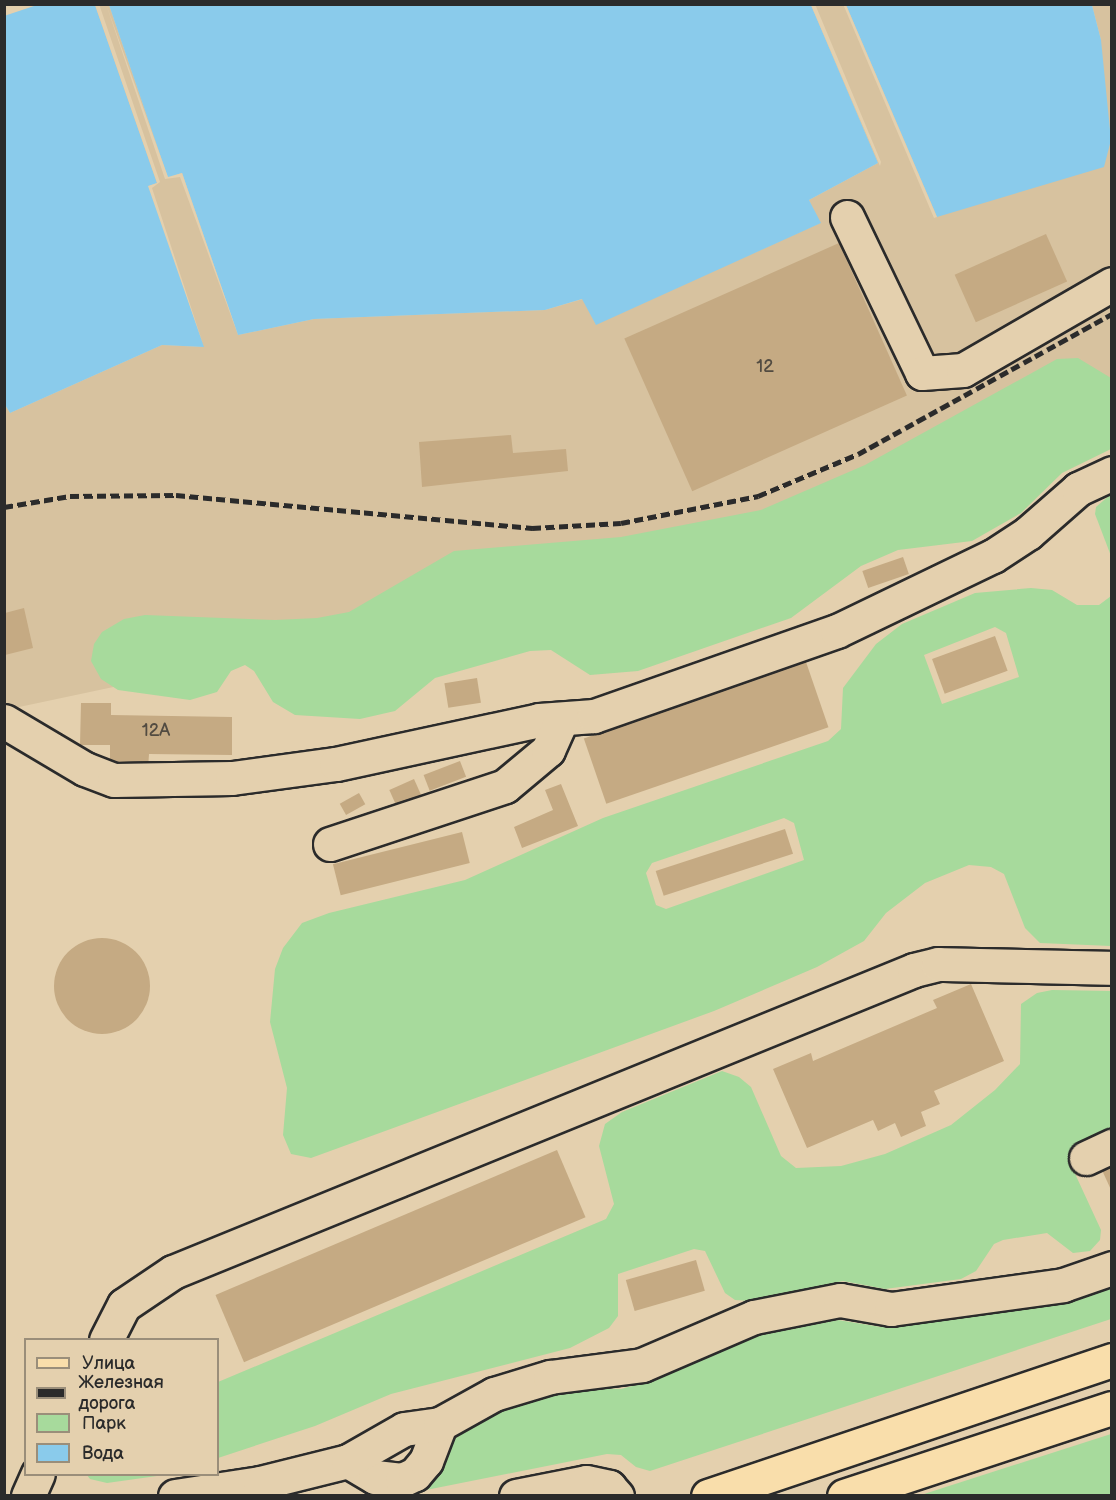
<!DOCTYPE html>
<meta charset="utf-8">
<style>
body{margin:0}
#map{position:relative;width:1116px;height:1500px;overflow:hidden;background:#e4d0ae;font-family:"Balsamiq Sans",sans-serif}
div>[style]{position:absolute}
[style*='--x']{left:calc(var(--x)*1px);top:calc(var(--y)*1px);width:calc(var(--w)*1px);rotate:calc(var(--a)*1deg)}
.built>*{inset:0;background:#d7c29f}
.green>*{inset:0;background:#a7da9c}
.water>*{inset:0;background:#8acbeb}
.pier>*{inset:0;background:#e4d0ae}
.building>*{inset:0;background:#c5aa83;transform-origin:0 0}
.round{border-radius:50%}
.roads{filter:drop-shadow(2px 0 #2b2b2b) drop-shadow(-2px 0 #2b2b2b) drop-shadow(0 2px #2b2b2b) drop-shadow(0 -2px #2b2b2b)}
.minor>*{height:33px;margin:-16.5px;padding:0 16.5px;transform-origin:16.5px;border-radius:16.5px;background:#e4d0ae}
.major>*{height:33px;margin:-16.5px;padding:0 16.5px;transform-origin:16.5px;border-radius:16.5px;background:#f9deab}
.rail>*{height:4.5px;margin-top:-2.25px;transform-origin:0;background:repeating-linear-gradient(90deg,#2b2b2b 0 9px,transparent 0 13.5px)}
span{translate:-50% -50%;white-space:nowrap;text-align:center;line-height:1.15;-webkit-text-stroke:6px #e4d0ae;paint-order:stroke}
.number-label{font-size:18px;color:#524b41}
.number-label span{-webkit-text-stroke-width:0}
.frame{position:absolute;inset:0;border:6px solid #2b2b2b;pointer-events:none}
.legend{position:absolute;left:24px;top:1338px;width:195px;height:138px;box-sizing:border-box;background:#e4d0ae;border:2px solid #9a8e7a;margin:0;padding:8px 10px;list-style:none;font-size:18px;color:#2b2b2b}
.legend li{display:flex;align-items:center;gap:12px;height:30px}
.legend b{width:30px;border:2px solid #9a8e7a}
</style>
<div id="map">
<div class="built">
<div style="clip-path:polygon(95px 5px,109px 5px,168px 177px,182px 173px,238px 335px,314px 319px,545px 310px,583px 299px,596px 324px,820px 223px,809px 200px,878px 163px,811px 5px,846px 5px,937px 216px,1101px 40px,1092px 5px,1111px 5px,1111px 410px,642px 575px,5px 710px,4px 403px,10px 413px,162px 345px,203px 347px,148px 186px)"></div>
</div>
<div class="green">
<div style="clip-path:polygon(1078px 358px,1111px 378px,1111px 449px,1062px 473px,1021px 513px,972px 541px,898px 550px,861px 566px,791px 618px,638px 671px,590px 675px,551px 650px,530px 651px,435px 678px,395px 711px,360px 719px,295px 715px,273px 702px,254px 671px,245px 665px,231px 671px,217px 692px,190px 700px,118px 690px,101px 679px,91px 661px,94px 644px,102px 632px,124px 619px,145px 615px,275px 620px,317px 618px,349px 612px,454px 551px,621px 537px,761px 510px,865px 465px,1057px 359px)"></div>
<div style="clip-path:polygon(1111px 494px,1111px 556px,1095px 514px,1096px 507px)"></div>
<div style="clip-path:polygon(evenodd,1031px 588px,1052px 590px,1077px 605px,1099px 605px,1111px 596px,1111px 946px,1040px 943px,1025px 928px,1004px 874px,991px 867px,969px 865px,925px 883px,886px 913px,864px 941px,817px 967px,714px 1011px,311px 1158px,291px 1154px,283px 1135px,287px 1088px,270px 1022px,275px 969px,283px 948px,302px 923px,329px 913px,465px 880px,603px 818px,828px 741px,841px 729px,843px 688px,876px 644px,902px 624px,975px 593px,1031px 588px,995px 627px,1006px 633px,1019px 677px,942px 704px,924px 655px,995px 627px,1031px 588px,784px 818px,794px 823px,804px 860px,666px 909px,656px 905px,646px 873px,652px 863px,784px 818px)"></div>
<div style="clip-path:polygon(1052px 990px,1111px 991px,1111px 1129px,1084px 1141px,1070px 1155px,1071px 1165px,1101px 1230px,1100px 1240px,1090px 1251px,1073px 1253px,1047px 1233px,1003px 1240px,994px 1244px,976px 1271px,961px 1279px,885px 1289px,843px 1281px,752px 1301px,735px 1300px,725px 1293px,705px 1251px,694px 1249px,618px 1274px,618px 1316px,609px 1328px,570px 1348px,391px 1394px,315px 1426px,218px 1458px,218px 1382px,606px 1219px,614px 1204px,599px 1146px,605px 1124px,622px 1112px,722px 1071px,739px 1077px,751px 1087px,781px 1156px,796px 1168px,841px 1166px,885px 1154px,951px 1125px,995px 1090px,1020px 1064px,1021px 1004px,1037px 993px)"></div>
<div style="clip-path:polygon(1111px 1286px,1111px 1319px,650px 1471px,636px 1467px,621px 1455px,607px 1454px,411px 1493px,429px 1426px,570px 1387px,621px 1389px,647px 1382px,760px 1335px,838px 1320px,881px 1327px,922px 1317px,1025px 1309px,1066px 1302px)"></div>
<div style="clip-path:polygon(1111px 1434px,1111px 1495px,921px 1495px)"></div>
<div style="clip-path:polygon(87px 1475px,164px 1475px,107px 1483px,90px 1479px)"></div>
</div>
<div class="water">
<div style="clip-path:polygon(37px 5px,95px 5px,157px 183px,149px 186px,204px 347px,162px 345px,10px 413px,4px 403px,4px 16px)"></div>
<div style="clip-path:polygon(109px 5px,811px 5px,878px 163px,809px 200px,821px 223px,596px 325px,582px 299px,545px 310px,314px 319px,238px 335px,182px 173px,168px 178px)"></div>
<div style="clip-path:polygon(846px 5px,1092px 5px,1101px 40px,1111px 140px,1104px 167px,937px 217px)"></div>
</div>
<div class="pier">
<div style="clip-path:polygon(99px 4px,160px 182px,152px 188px,204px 347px,148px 186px,157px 183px,95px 5px)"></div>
<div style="clip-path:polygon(106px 4px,168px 177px,182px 173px,238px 335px,180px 177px,165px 179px)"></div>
<div style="clip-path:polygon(815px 4px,881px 162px,880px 166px,811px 5px)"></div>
<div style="clip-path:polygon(843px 4px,846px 5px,937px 217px,934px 218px)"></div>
</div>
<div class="building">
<div style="left:1046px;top:234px;width:52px;height:100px;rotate:66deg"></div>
<div style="left:839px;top:243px;width:167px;height:235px;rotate:66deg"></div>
<div style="clip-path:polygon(511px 435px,513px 453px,566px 449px,568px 471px,422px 487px,419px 442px)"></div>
<div style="left:903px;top:557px;width:18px;height:43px;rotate:71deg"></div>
<div style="clip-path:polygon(24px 608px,33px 648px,5px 655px,5px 613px)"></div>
<div style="left:995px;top:636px;width:37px;height:67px;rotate:70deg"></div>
<div style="left:806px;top:662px;width:69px;height:235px;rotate:71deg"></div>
<div style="left:477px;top:678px;width:25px;height:33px;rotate:81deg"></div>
<div style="clip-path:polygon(81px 703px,111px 703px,111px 715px,232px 717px,232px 755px,149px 754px,148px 769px,110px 769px,110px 745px,80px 745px)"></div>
<div style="left:460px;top:761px;width:17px;height:39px;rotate:69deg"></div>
<div style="left:414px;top:779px;width:17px;height:27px;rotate:66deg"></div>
<div style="clip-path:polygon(561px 784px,578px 826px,522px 848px,514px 827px,553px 810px,545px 790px)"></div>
<div style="left:359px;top:793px;width:13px;height:22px;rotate:61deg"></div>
<div style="left:785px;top:829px;width:26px;height:136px;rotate:72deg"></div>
<div style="left:462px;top:832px;width:32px;height:133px;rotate:76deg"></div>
<div class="round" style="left:54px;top:938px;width:96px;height:96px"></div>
<div style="clip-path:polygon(971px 984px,1004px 1061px,934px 1091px,940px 1104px,921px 1112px,926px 1126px,901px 1137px,895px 1123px,878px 1131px,873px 1120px,807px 1148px,773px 1069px,811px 1053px,813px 1061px,937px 1008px,933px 1000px)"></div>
<div style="left:557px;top:1150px;width:73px;height:371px;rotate:67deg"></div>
<div style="clip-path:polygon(1112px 1163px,1112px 1192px,1101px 1168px)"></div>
<div style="left:696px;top:1260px;width:32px;height:73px;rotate:74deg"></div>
</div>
<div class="roads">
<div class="minor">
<div style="--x:847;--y:217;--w:173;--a:64.3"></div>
<div style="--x:922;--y:373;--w:41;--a:-4.2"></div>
<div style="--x:963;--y:370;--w:172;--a:-30"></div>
<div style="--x:4;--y:721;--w:94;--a:30.7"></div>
<div style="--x:85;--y:769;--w:31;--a:21"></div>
<div style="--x:114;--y:780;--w:118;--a:-1"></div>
<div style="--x:232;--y:778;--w:105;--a:-7.7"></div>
<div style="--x:336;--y:764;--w:208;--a:-12.2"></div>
<div style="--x:539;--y:720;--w:55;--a:-4.2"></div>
<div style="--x:594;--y:716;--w:257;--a:-19.3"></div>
<div style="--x:837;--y:631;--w:173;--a:-25.7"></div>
<div style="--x:993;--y:556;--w:42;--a:-33.3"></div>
<div style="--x:1028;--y:533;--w:67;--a:-41.3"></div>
<div style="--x:1078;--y:489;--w:38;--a:-25"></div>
<div style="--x:330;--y:844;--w:184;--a:-18.3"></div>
<div style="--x:505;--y:786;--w:56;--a:-39.9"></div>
<div style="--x:548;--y:750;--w:34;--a:-66"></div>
<div style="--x:1086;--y:1158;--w:29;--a:-25"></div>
<div style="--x:106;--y:1340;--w:39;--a:-63"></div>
<div style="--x:124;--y:1305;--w:59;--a:-34"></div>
<div style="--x:173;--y:1272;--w:800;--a:-22.17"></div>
<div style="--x:914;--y:970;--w:25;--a:-14"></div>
<div style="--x:938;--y:964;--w:174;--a:1.3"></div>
<div style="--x:348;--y:1461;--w:31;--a:31"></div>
<div style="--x:375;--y:1477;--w:27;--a:6"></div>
<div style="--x:402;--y:1480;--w:14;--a:-25"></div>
<div style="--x:415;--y:1474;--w:17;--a:-50"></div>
<div style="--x:426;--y:1461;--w:40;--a:-69"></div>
<div style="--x:28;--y:1496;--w:24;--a:-66"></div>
<div style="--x:175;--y:1496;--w:86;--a:-8.7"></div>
<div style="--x:260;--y:1483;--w:91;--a:-14"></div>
<div style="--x:348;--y:1461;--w:64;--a:-29.7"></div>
<div style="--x:404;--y:1429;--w:36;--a:-8"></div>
<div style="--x:440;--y:1424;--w:62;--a:-29.1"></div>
<div style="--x:494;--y:1394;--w:59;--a:-16.9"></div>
<div style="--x:550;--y:1377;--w:93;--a:-7.4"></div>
<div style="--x:642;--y:1365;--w:122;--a:-23.2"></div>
<div style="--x:754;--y:1317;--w:88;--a:-11.2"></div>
<div style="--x:840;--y:1300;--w:52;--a:10"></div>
<div style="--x:891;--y:1309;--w:174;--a:-7.9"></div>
<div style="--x:1063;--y:1285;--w:52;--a:-19.1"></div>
<div style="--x:516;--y:1496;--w:71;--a:-11.3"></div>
<div style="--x:586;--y:1482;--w:24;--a:12"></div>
<div style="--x:609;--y:1487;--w:12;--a:48"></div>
</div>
<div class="major">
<div style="--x:708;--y:1496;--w:426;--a:-18.6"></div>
<div style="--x:844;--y:1496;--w:282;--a:-18.2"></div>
</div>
</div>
<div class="rail">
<div style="--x:4;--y:507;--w:67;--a:-9.5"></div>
<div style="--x:70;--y:496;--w:106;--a:-0.5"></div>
<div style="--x:176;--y:495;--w:358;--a:5.3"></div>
<div style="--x:532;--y:528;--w:89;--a:-3.2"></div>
<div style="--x:621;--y:523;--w:140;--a:-11.1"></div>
<div style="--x:758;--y:496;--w:108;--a:-22.8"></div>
<div style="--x:858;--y:454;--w:290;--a:-28.9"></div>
</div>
<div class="number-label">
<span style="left:765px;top:367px">12</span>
<span style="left:156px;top:731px">12А</span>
</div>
<div class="frame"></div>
<ul class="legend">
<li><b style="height:8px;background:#f9deab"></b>Улица</li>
<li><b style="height:8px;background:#2b2b2b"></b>Железная дорога</li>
<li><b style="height:16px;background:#a7da9c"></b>Парк</li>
<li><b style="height:16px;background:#8acbeb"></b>Вода</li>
</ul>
</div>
